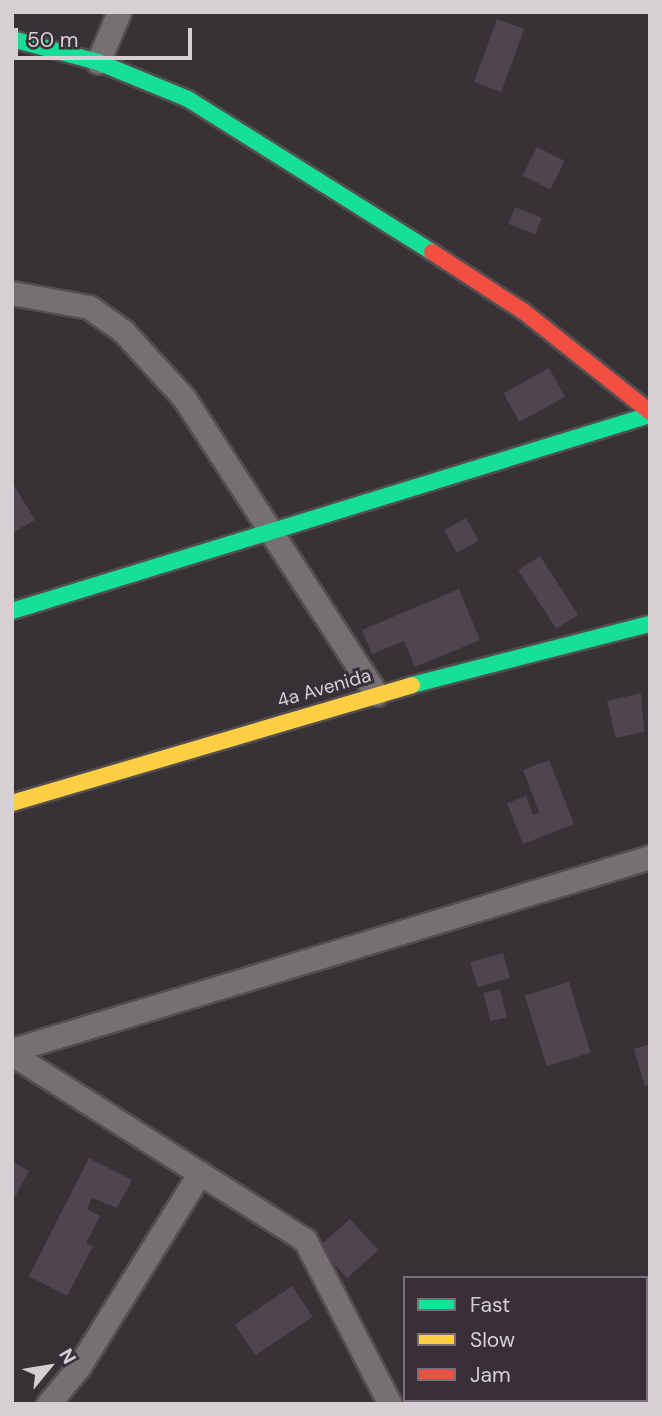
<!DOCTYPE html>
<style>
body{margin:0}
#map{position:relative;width:662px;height:1416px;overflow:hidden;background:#373236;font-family:"DM Sans",sans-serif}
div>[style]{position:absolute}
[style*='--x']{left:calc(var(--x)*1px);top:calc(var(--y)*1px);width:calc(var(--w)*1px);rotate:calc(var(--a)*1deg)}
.building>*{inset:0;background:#4f464d;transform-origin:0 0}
.roads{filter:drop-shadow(2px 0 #534e51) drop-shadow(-2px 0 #534e51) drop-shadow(0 2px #534e51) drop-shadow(0 -2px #534e51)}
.street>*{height:23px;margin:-11.5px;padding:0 11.5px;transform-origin:11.5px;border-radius:11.5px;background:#747073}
.fast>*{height:16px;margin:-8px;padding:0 8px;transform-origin:8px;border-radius:8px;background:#16e098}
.slow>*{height:16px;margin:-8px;padding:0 8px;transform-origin:8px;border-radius:8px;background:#ffcf43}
.jam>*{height:16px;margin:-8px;padding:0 8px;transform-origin:8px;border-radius:8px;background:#f24e42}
span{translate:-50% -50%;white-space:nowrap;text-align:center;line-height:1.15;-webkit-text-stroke:6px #393037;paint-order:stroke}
.street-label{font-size:19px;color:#d6d0d4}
.frame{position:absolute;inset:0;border:14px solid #d6d0d4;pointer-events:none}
.legend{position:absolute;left:403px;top:1276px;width:245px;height:126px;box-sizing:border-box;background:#393037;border:2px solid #787076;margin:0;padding:9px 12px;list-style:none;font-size:21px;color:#d6d0d4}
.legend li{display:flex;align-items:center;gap:14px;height:35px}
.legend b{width:35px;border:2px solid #787076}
.north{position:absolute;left:14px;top:1332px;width:70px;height:70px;-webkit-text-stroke:5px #393037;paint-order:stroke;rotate:60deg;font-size:19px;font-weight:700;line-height:28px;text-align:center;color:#d6d0d4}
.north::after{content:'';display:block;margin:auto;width:24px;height:32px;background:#d6d0d4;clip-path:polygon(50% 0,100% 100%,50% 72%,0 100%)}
.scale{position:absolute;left:14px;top:28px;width:178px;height:32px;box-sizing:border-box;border:4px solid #d6d0d4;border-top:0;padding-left:9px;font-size:21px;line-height:24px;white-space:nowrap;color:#d6d0d4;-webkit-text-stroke:5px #393037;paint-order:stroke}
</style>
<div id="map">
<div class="building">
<div style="left:497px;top:19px;width:29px;height:67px;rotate:20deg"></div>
<div style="left:537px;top:147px;width:31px;height:32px;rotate:27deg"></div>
<div style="left:515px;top:207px;width:29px;height:18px;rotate:22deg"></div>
<div style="left:549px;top:368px;width:33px;height:52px;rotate:61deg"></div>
<div style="clip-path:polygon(12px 482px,35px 520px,12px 533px)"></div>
<div style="left:466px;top:518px;width:26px;height:25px;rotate:61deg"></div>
<div style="left:540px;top:556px;width:70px;height:26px;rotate:57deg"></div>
<div style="clip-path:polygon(459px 589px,480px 640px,415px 667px,404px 641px,372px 654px,362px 630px)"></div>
<div style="clip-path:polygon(641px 693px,644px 732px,616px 738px,607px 701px)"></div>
<div style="clip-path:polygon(549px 760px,574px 824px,523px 844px,507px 803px,526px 796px,533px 815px,539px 812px,523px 770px)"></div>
<div style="left:503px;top:953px;width:26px;height:34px;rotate:74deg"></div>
<div style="left:569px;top:982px;width:74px;height:46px;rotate:73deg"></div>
<div style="left:500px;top:989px;width:29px;height:17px;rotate:76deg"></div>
<div style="clip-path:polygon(650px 1044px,650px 1085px,645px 1086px,634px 1049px)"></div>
<div style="clip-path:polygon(89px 1158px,132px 1180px,117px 1208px,92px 1198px,87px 1209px,100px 1216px,86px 1243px,93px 1246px,67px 1296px,29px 1276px)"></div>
<div style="clip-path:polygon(12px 1161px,29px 1171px,12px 1202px)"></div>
<div style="left:350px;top:1219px;width:42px;height:42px;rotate:48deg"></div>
<div style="left:292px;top:1286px;width:37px;height:69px;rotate:56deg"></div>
</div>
<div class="roads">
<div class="street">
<div style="--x:98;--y:62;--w:54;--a:-67.2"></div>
<div style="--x:12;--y:293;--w:78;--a:10.3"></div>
<div style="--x:89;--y:307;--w:42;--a:35.2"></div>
<div style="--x:123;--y:331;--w:91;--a:47.7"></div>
<div style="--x:184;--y:398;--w:353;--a:57"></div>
<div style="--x:12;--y:1050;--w:667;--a:-16.83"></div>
<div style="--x:12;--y:1054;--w:347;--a:32.4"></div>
<div style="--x:305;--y:1240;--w:185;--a:62.6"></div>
<div style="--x:48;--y:1404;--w:47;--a:-50.2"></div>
<div style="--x:78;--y:1368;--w:230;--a:-58"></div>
</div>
<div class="fast">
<div style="--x:12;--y:39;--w:89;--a:15"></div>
<div style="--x:98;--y:62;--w:97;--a:22.3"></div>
<div style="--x:188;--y:99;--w:288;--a:32.1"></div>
<div style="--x:12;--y:611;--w:667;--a:-17.08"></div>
<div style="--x:412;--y:685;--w:246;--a:-14.4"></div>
</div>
<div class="slow">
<div style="--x:12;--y:803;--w:417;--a:-16.4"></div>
</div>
<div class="jam">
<div style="--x:432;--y:252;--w:108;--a:33"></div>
<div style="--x:523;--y:311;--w:162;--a:38.5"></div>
</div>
</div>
<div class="street-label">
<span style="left:324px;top:688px;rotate:-16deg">4a Avenida</span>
</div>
<div class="frame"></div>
<ul class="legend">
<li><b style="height:9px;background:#16e098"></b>Fast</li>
<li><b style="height:9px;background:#ffcf43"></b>Slow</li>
<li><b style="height:9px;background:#f24e42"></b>Jam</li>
</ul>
<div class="north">N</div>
<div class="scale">50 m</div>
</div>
